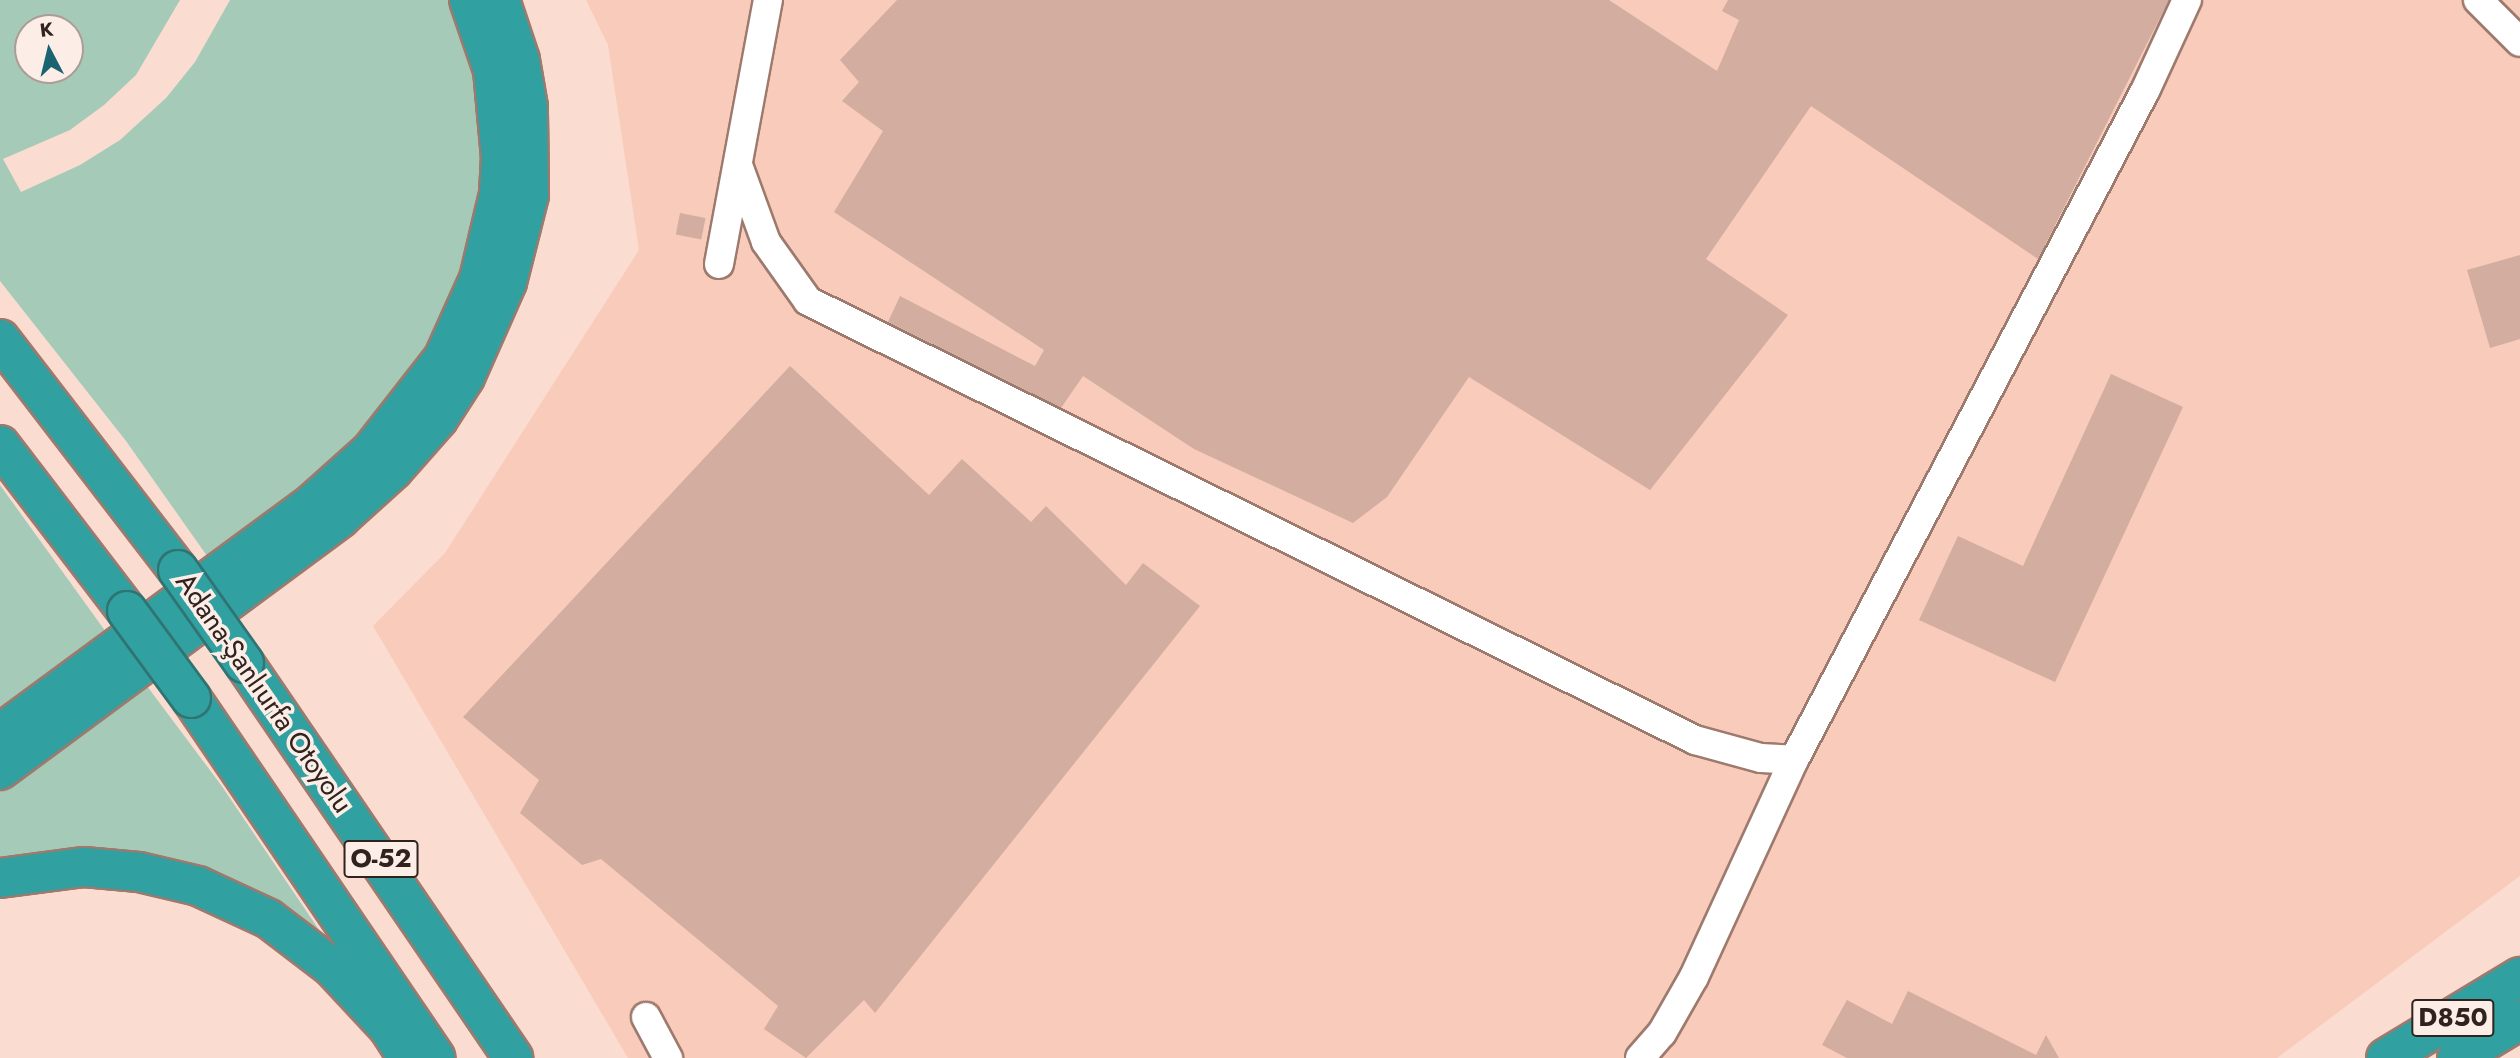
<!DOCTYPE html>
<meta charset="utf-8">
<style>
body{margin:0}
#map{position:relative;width:2520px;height:1058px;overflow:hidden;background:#fbdcd1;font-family:Jost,sans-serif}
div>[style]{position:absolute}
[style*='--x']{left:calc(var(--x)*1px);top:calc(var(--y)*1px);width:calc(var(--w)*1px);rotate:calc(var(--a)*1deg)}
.built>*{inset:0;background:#f9cbbb}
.green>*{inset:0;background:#a5cbb8}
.building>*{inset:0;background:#d2ada0;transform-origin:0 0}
.roads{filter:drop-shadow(2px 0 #9d7a6e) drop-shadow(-2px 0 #9d7a6e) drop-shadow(0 2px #9d7a6e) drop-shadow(0 -2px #9d7a6e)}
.minor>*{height:28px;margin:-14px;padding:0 14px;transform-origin:14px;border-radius:14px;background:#fff}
.highway>*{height:38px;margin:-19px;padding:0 19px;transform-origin:19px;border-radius:19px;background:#30a0a0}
.bridges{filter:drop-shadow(2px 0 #307472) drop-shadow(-2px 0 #307472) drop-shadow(0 2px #307472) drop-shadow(0 -2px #307472)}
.highway-bridge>*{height:38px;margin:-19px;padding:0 19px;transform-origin:19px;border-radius:19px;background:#30a0a0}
span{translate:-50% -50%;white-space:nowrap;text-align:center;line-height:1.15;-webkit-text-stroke:7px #fdede7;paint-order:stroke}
.shield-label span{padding:2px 5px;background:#fdede7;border:2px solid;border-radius:5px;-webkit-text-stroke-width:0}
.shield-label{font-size:26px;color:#30221e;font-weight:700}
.street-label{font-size:28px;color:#30221e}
.north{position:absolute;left:14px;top:14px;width:70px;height:70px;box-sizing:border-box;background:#fdede7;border:2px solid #ab9c97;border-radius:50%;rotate:353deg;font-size:19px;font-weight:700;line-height:28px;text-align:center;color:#30221e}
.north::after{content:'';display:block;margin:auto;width:24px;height:32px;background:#1b6272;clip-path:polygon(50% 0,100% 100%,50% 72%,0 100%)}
</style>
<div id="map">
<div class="built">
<div style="clip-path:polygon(586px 0,2520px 0,2520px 876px,2277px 1058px,628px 1058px,373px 626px,445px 553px,639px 250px,608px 45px)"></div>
</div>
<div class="green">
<div style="clip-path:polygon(evenodd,0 0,180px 0,136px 75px,104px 105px,70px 130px,3px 159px,21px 192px,80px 165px,120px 140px,166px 98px,195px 62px,230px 0,452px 0,477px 65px,486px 134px,483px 200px,451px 310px,381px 421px,212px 563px,126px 441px,0 281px,0 0,28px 28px,70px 28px,70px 70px,28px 70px,28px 28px)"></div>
<div style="clip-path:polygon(0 485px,111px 639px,0 721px)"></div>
<div style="clip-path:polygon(144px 682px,221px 785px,332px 949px,272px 908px,0 867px,0 792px)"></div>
</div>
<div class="building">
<div style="clip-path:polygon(897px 0,1609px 0,1717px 71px,1739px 20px,1722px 11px,1728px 0,2169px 0,2038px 259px,1811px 106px,1706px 259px,1788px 315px,1650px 490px,1469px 377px,1387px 497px,1353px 523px,1194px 449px,1083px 376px,1061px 408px,888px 322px,900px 296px,1035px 366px,1044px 350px,834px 212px,883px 131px,842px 101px,859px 82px,840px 60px)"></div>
<div style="left:680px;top:213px;width:26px;height:22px;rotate:11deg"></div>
<div style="clip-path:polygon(2520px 255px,2520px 339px,2490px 348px,2467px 270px)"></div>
<div style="clip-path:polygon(790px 366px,929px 495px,962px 459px,1031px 522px,1046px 506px,1126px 585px,1143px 563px,1200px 606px,875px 1013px,864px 1000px,806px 1058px,764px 1029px,778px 1006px,601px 859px,582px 865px,520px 813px,539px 780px,463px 717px)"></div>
<div style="clip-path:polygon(2111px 374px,2183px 407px,2055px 682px,1919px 620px,1958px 536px,2023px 566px)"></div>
<div style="clip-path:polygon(1908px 991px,2036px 1055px,2046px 1035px,2059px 1058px,1847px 1058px,1822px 1045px,1847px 1000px,1892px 1024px)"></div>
</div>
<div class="roads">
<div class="minor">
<div style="--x:2478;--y:0;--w:59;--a:45"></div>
<div style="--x:738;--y:165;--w:82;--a:70"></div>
<div style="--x:766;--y:242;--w:72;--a:54.6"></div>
<div style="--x:808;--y:301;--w:990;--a:26.33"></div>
<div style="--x:1695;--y:740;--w:68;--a:15.3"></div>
<div style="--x:1761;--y:758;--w:33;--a:3"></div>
<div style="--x:719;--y:264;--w:269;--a:-79.5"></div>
<div style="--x:646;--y:1017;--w:47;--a:61.8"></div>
<div style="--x:1640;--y:1058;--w:33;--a:-49"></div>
<div style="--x:1662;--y:1033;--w:64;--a:-60.3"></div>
<div style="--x:1694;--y:977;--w:239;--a:-65.3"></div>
<div style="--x:1794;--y:760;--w:758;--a:-62.32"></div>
<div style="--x:2146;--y:89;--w:98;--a:-65.3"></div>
</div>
<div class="highway">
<div style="--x:0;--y:339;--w:292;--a:52.4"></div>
<div style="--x:0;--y:445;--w:209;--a:52.6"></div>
<div style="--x:244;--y:663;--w:478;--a:55.7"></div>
<div style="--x:191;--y:698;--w:435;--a:55.8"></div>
<div style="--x:0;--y:734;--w:389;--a:-36.4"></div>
<div style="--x:313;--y:503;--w:78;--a:-41.9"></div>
<div style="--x:371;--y:451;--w:117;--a:-52"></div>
<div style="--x:443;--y:359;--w:88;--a:-65.8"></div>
<div style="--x:479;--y:279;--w:87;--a:-76.8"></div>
<div style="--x:499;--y:194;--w:36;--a:-87"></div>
<div style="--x:501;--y:158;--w:88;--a:-95.2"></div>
<div style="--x:493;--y:70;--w:74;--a:-108.9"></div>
<div style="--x:0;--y:770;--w:423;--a:-36.5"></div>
<div style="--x:340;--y:518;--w:72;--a:-42.2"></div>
<div style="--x:393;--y:470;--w:68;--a:-48.6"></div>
<div style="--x:438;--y:419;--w:50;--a:-57.3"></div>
<div style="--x:465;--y:377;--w:104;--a:-66.1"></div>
<div style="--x:507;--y:282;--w:90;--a:-75.8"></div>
<div style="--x:529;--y:195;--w:88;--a:-90.7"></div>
<div style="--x:528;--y:107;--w:48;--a:-99.7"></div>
<div style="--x:520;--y:60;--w:63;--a:-108.4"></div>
<div style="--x:0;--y:878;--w:85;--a:-7.5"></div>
<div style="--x:84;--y:867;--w:55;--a:5.2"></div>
<div style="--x:139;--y:872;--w:61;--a:13.3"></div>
<div style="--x:198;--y:886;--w:78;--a:24.9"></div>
<div style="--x:269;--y:919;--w:79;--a:37.3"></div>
<div style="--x:332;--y:967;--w:82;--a:47"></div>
<div style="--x:388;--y:1027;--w:37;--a:57"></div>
<div style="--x:2386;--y:1058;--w:157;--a:-31.2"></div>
<div style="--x:2457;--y:1058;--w:74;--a:-31.1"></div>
</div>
</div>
<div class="bridges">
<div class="highway-bridge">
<div style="--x:178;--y:570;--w:114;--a:54.6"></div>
<div style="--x:127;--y:611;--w:108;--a:53.7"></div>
</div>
</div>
<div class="shield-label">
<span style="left:381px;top:859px">O-52</span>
<span style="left:2453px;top:1018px">D850</span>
</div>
<div class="street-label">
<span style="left:264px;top:693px;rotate:55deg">Adana-Şanlıurfa Otoyolu</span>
</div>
<div class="north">K</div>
</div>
